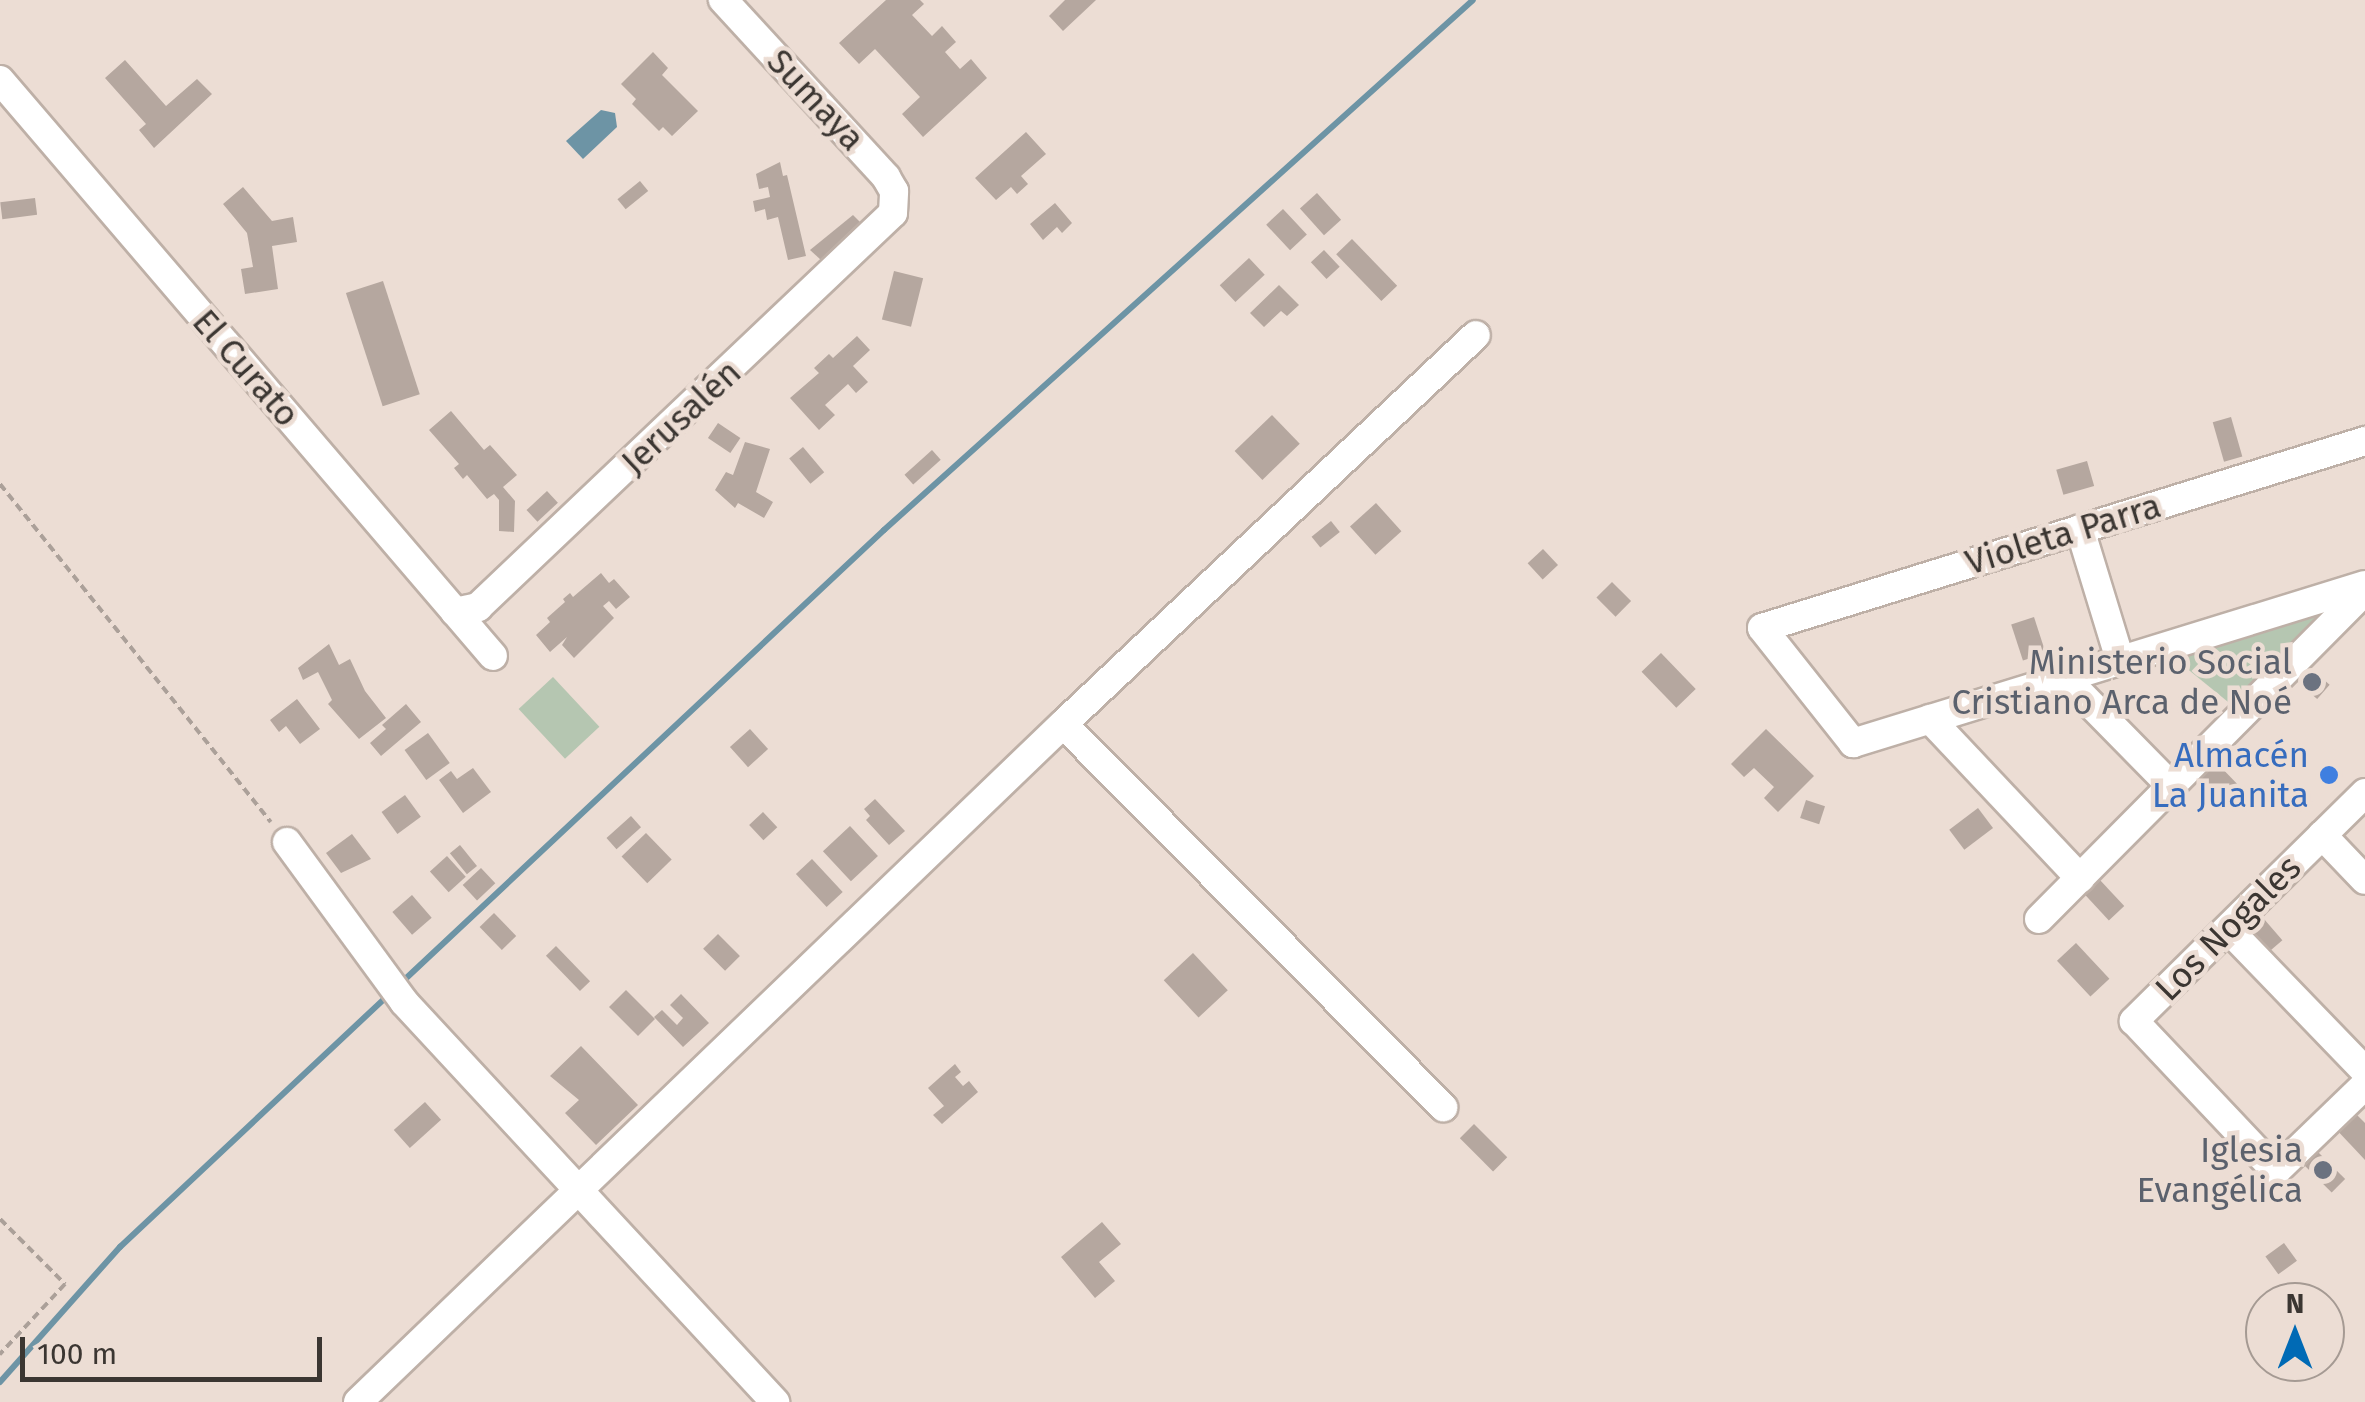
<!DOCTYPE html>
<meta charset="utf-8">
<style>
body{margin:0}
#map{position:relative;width:2365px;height:1402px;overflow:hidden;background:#ecddd4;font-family:"Fira Sans",sans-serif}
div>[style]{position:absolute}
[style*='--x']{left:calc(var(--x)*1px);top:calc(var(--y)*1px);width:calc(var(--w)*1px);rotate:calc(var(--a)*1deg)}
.green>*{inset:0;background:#b5c6b1;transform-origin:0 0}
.water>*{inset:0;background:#6d94a5}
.stream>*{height:6px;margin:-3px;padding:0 3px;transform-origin:3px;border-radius:3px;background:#6d94a5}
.building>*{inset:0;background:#b5a79f;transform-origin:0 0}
.path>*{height:4px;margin-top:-2px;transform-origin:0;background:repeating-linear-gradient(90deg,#aba099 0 8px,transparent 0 13px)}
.roads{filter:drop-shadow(2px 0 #beb0a7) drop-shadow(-2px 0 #beb0a7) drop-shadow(0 2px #beb0a7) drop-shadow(0 -2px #beb0a7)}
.minor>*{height:28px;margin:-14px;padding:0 14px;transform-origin:14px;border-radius:14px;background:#fff}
.dots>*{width:28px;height:28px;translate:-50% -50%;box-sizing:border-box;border:5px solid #ecddd4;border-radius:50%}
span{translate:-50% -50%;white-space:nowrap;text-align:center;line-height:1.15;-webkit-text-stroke:9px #ecddd4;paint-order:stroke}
.street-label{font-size:35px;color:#3b3632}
.worship-label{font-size:35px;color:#5b616d}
.right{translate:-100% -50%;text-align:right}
.shop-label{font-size:35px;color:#366cbe}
.north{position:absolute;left:2245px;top:1282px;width:100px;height:100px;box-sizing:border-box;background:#ecddd4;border:2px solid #a59a93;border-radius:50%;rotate:0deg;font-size:28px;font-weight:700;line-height:40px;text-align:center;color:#3b3632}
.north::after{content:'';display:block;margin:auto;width:35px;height:45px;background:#006ab5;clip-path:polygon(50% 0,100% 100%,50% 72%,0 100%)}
.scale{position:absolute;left:20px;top:1337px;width:302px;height:45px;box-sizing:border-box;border:5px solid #3b3632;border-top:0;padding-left:12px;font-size:30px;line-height:35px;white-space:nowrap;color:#3b3632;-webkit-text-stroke:8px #ecddd4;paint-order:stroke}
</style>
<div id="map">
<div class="green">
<div style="clip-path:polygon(2326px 610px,2233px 706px,2174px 658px)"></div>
<div style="left:553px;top:677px;width:68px;height:47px;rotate:47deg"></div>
</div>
<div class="water">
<div style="clip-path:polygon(601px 110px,615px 113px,617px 127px,583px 159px,566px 141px)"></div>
</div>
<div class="stream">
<div style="--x:401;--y:983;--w:662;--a:-43.16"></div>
<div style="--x:884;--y:530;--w:792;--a:-41.98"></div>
<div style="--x:0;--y:1382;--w:181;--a:-48.4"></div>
<div style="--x:120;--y:1247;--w:368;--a:-43.2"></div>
</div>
<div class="building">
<div style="clip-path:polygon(886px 0,920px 0,924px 4px,912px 15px,932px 36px,942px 26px,956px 42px,945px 52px,960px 69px,971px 59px,987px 78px,923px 137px,902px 114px,920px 97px,875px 49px,859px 64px,839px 43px)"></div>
<div style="clip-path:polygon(1065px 0,1096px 0,1063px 31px,1049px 16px)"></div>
<div style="clip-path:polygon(653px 52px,668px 68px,662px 75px,698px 111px,672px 136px,663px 127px,659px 131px,632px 104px,636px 99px,621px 84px)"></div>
<div style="clip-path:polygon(125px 60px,166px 106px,197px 79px,212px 94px,154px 148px,139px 130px,146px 124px,105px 78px)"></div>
<div style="clip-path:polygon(1026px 132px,1046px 154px,1021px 176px,1028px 184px,1017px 194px,1011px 187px,996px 200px,975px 178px)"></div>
<div style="clip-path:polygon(780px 162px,783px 176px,787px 175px,806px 256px,788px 260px,778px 217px,767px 220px,765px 209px,755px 212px,753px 201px,770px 197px,768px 187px,759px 189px,756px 174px)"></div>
<div style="left:640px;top:181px;width:13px;height:29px;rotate:51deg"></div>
<div style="clip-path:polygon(243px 187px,272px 221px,293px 217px,297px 242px,272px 246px,278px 289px,245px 294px,241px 269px,253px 267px,247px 233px,223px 204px)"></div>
<div style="left:1317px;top:193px;width:36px;height:23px;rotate:48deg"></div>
<div style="left:35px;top:198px;width:17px;height:35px;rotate:83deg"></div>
<div style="clip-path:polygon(1055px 203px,1072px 223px,1062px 233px,1057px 227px,1043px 240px,1030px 224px)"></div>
<div style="left:1283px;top:209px;width:35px;height:23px;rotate:47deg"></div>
<div style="clip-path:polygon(853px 215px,860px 222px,821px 260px,810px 250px)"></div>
<div style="left:1352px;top:239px;width:65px;height:22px;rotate:46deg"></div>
<div style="left:1324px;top:250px;width:23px;height:18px;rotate:47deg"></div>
<div style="left:1249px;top:258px;width:23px;height:40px;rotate:47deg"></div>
<div style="left:894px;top:271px;width:30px;height:50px;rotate:14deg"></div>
<div style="left:383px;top:281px;width:119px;height:39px;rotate:72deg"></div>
<div style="clip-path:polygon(1279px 285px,1299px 305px,1287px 316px,1281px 311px,1264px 327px,1250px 313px)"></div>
<div style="clip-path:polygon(857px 336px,870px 350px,853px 366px,868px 382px,856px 393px,848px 384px,825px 405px,835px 415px,819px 430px,790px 398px,819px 373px,814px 368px,829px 354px,833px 358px)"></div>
<div style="clip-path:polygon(451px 411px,484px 450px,490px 445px,517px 475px,503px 487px,515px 501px,514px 532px,499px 531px,499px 500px,494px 494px,487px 499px,467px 475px,463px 479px,454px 468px,459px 464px,429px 430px)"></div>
<div style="left:1272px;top:415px;width:40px;height:52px;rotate:46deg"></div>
<div style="left:2231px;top:417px;width:41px;height:19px;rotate:74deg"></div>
<div style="left:718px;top:423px;width:27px;height:18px;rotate:34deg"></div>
<div style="clip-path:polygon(745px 442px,770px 449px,756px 492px,773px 502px,764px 518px,738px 503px,735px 508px,715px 490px,726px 472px,733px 475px)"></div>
<div style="left:803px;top:447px;width:33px;height:18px;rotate:50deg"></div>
<div style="left:932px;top:450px;width:13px;height:37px;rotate:48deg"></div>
<div style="left:2087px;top:461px;width:26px;height:32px;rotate:74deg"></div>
<div style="left:547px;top:491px;width:16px;height:28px;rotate:47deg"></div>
<div style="left:1376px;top:503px;width:38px;height:35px;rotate:48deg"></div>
<div style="left:1331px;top:521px;width:14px;height:25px;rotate:51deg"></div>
<div style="left:1543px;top:549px;width:22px;height:21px;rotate:47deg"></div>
<div style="clip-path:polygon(601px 573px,609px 583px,614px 579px,630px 597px,616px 609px,609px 601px,603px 606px,614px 618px,574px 658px,562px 645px,567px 637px,550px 652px,536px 635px,550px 622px,547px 618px,565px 602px,563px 599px,570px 593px,573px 597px)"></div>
<div style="left:1612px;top:582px;width:27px;height:22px;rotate:45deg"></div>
<div style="left:2034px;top:617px;width:38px;height:24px;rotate:72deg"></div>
<div style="clip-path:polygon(329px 644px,339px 665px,350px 659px,365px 691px,386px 718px,359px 739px,328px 704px,332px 700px,318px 672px,303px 680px,298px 668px)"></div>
<div style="left:1661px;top:653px;width:50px;height:27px;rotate:46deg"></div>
<div style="left:2307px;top:665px;width:30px;height:19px;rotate:41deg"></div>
<div style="clip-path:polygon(297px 699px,320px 729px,300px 744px,286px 726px,279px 732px,270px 720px)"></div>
<div style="clip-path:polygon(406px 704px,421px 722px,381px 756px,370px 743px,386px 729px,382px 725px)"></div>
<div style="left:750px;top:729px;width:27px;height:27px;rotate:48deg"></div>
<div style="clip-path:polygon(1766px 729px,1814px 776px,1778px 812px,1764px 798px,1774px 787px,1754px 768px,1744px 777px,1731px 764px)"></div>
<div style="left:428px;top:733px;width:37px;height:29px;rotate:54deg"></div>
<div style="left:2215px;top:761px;width:32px;height:24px;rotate:46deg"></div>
<div style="clip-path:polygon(473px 768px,491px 792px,463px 813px,439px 780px,451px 771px,457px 779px)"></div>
<div style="left:405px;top:795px;width:27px;height:29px;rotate:54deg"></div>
<div style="clip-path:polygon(875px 799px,905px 831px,889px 845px,866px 820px,870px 816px,864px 809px)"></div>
<div style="left:1806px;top:800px;width:20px;height:19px;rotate:18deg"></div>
<div style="left:1978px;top:808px;width:25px;height:36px;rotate:53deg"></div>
<div style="left:763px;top:812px;width:21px;height:19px;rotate:47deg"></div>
<div style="left:631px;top:816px;width:15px;height:33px;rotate:48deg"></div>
<div style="left:850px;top:826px;width:41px;height:37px;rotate:47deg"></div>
<div style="left:646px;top:833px;width:37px;height:34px;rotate:46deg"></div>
<div style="clip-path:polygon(352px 834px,371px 859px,341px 873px,326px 853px)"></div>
<div style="left:460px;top:845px;width:27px;height:13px;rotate:51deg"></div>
<div style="left:447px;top:856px;width:28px;height:23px;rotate:48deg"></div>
<div style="left:812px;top:859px;width:45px;height:22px;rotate:47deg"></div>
<div style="left:481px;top:868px;width:21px;height:25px;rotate:47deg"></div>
<div style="left:2099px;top:879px;width:37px;height:21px;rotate:47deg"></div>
<div style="left:412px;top:895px;width:30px;height:26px;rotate:49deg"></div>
<div style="left:494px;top:913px;width:32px;height:20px;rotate:46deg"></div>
<div style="left:2264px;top:919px;width:28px;height:17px;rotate:49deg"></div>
<div style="left:718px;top:934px;width:31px;height:21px;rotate:45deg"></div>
<div style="left:2076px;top:943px;width:49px;height:26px;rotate:47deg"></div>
<div style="left:556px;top:946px;width:49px;height:14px;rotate:46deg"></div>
<div style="left:1193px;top:953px;width:51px;height:40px;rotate:47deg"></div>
<div style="left:626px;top:990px;width:41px;height:24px;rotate:45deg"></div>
<div style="clip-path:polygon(681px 994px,709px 1023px,683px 1047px,654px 1017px,662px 1010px,677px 1025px,683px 1018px,670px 1005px)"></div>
<div style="clip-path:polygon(581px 1046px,638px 1105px,596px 1145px,565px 1113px,579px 1100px,550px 1076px)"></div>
<div style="clip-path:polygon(955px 1064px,961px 1072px,955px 1077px,963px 1086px,969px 1081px,978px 1092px,942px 1124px,933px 1115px,944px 1106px,928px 1088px)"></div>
<div style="left:425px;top:1102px;width:24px;height:42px;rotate:48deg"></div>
<div style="clip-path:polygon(2352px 1110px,2365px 1123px,2365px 1160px,2334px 1127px)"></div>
<div style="left:1474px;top:1124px;width:47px;height:20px;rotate:45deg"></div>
<div style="left:2314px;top:1148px;width:44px;height:19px;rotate:45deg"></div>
<div style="clip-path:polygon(1102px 1222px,1121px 1244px,1099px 1262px,1115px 1281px,1095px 1298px,1061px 1257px)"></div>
<div style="left:2284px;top:1243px;width:22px;height:23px;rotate:54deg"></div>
</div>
<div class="path">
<div style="--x:0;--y:484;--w:433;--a:51.3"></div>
<div style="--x:0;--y:1219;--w:92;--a:45"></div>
<div style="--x:65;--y:1284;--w:96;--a:132.9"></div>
</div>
<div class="roads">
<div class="minor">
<div style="--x:0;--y:80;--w:758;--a:49.44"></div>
<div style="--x:2365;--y:441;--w:631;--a:162.77"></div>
<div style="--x:1762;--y:628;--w:147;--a:51.6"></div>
<div style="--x:1853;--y:743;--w:536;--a:-17.15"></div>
<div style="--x:2080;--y:529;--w:137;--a:73"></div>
<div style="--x:455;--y:612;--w:24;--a:-12"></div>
<div style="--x:478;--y:607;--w:572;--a:-43.51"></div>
<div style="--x:893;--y:213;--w:22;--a:-87"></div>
<div style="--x:894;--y:191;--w:16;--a:-120"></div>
<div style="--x:886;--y:177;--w:241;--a:-132.6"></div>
<div style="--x:2065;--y:678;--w:151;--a:45.5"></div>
<div style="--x:1930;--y:719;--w:219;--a:46.7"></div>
<div style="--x:1063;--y:724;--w:540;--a:45.23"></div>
<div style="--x:2365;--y:793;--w:325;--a:135.4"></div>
<div style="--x:2134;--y:1021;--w:207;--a:46.6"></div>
<div style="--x:2276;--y:1171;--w:124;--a:-44"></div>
<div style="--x:2322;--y:835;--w:62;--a:46.3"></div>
<div style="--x:287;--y:842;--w:198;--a:53.8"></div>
<div style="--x:404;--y:1002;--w:546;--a:47.15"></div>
<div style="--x:2039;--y:919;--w:462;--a:-45.2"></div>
<div style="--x:2228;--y:929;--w:197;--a:46"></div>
<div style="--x:358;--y:1402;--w:978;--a:-43.88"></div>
<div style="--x:1063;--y:724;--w:567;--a:-43.29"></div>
</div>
</div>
<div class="dots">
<div style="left:2312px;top:682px;background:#6b7280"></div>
<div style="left:2329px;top:775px;background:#3f7fe0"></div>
<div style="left:2323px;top:1170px;background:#6b7280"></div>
</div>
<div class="street-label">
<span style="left:816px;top:100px;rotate:47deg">Sumaya</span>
<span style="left:246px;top:368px;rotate:49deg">El Curato</span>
<span style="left:681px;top:417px;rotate:-43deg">Jerusalén</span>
<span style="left:2063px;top:534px;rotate:-17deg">Violeta Parra</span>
<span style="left:2228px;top:928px;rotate:-45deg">Los Nogales</span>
</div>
<div class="worship-label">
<span class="right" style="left:2292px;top:682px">Ministerio Social<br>Cristiano Arca de Noé</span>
<span class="right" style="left:2303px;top:1170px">Iglesia<br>Evangélica</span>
</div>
<div class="shop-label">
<span class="right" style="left:2309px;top:775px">Almacén<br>La Juanita</span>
</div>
<div class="north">N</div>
<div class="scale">100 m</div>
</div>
